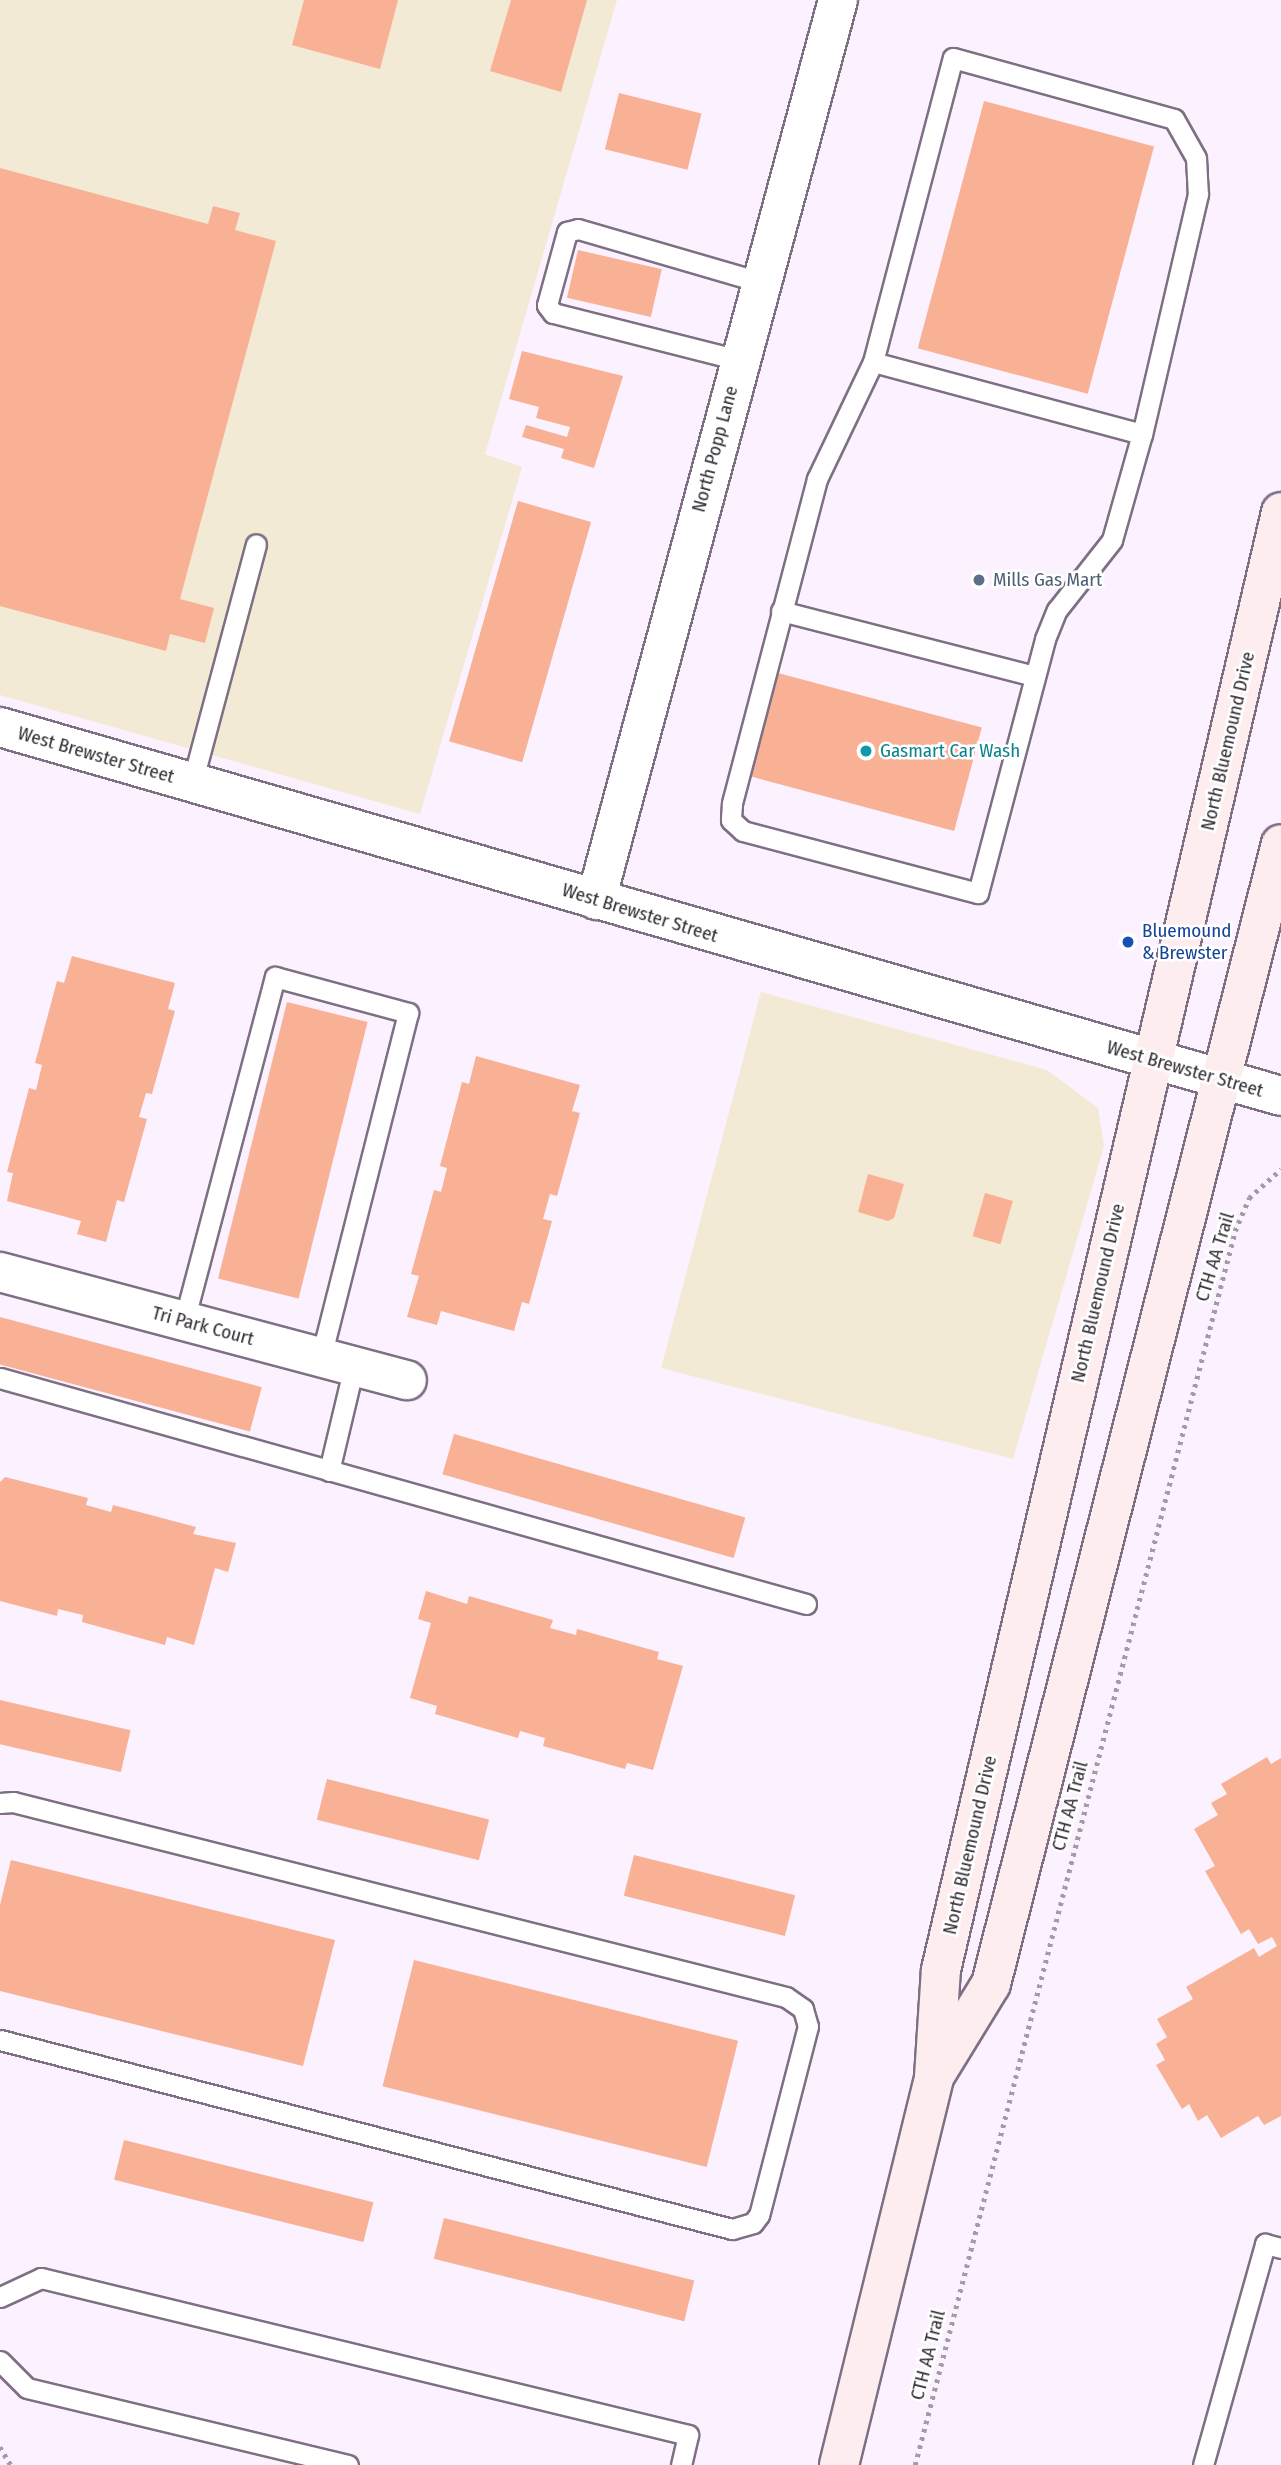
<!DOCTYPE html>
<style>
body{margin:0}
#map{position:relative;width:1281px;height:2465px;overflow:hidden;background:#fbf1ff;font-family:"Fira Sans Condensed",sans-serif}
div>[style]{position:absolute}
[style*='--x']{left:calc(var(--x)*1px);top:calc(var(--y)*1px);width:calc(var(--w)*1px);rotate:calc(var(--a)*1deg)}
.industrial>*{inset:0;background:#f3ead5}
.building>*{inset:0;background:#f8b195;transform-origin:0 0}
.path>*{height:4.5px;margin-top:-2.25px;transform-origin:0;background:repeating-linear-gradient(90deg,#a39ba6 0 3.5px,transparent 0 8.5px)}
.roads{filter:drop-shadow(2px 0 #7e6f83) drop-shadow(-2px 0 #7e6f83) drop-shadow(0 2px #7e6f83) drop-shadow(0 -2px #7e6f83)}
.service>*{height:19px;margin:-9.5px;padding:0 9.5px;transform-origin:9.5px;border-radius:9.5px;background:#fff}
.minor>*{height:38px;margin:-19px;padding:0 19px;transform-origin:19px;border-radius:19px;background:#fff}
.secondary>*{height:38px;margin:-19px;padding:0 19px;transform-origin:19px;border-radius:19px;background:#feedef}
.dots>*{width:19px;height:19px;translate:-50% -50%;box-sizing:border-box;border:4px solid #fff;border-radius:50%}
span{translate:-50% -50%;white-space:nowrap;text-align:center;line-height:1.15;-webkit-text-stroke:5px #fff;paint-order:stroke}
.street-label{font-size:19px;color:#322c34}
.service-label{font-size:19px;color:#4e5e75}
.left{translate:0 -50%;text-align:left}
.culture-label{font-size:19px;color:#0d838f}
.transit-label{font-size:19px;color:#164399}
</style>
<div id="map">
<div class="industrial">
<div style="clip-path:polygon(0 0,617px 0,485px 454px,522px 467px,420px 814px,0 695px)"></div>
<div style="clip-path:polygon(761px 992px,1047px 1070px,1098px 1108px,1104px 1146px,1013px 1459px,661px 1368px)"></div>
</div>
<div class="building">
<div style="clip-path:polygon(304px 0,398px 0,380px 69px,292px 45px)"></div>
<div style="clip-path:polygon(511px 0,587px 0,561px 92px,490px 71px)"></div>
<div style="left:619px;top:93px;width:85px;height:58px;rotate:14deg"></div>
<div style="left:984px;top:101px;width:176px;height:256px;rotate:15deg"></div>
<div style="clip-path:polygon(0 168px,208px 224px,213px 206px,240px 213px,235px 230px,276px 241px,180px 599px,214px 608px,205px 643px,170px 634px,166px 651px,0 606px)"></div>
<div style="left:578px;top:250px;width:86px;height:49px;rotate:13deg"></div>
<div style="clip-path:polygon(522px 351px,623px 376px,594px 468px,561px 458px,564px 449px,522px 437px,526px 425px,567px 437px,570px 427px,536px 418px,539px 407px,509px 399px)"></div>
<div style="left:518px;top:501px;width:76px;height:250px;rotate:16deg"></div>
<div style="left:778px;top:673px;width:211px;height:107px;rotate:15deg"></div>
<div style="clip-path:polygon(72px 956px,175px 983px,168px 1009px,175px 1011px,152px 1094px,146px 1093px,139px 1117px,147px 1119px,124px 1202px,117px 1200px,106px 1242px,77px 1234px,81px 1221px,7px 1201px,13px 1173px,7px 1172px,29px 1088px,36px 1090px,42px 1065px,35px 1063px,57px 981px,64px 983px)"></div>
<div style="left:287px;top:1002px;width:83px;height:285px;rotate:14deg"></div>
<div style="clip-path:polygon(476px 1056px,580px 1085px,572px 1111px,580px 1113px,557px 1196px,550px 1194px,543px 1219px,552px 1221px,529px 1304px,522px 1302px,514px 1331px,441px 1311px,437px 1325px,407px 1317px,419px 1276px,411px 1274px,434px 1190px,441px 1192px,447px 1168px,440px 1166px,462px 1082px,469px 1084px)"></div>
<div style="clip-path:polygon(868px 1174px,904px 1184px,894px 1218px,888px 1221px,858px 1212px)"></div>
<div style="left:985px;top:1193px;width:29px;height:45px;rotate:16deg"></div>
<div style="left:0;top:1317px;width:271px;height:46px;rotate:15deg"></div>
<div style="left:454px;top:1434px;width:303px;height:42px;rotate:16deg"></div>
<div style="clip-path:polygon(5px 1477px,88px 1498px,86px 1505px,111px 1512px,113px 1505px,196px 1527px,193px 1534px,236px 1543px,228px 1572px,215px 1568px,194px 1645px,167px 1637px,165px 1645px,82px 1622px,83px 1615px,58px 1609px,57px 1616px,0 1601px,0 1482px)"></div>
<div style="clip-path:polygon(426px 1591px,467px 1604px,469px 1596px,553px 1620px,550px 1628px,576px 1635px,577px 1629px,659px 1652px,657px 1659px,683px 1666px,653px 1770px,627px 1763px,625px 1769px,543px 1746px,545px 1738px,520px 1731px,518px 1738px,435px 1714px,437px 1706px,410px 1698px,431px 1623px,418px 1619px)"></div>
<div style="left:0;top:1700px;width:134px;height:43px;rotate:13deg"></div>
<div style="clip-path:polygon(1267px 1757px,1271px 1764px,1281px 1758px,1281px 2116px,1264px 2125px,1258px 2116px,1221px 2138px,1207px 2115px,1198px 2121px,1189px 2104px,1182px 2109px,1156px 2065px,1165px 2060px,1156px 2044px,1167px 2037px,1157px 2019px,1193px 1999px,1186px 1987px,1254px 1948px,1259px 1957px,1277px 1946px,1272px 1937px,1258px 1944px,1249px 1929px,1241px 1934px,1205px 1871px,1215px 1866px,1194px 1829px,1218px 1815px,1211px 1803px,1227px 1794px,1221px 1784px)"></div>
<div style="left:327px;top:1779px;width:167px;height:42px;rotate:14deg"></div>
<div style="left:634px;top:1855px;width:166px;height:42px;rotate:14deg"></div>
<div style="clip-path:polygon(11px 1860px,335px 1940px,303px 2066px,0 1991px,0 1905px)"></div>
<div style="left:414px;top:1960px;width:334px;height:130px;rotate:14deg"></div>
<div style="left:124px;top:2140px;width:257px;height:41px;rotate:14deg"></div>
<div style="left:444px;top:2218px;width:258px;height:42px;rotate:14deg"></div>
</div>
<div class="path">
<div style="--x:0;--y:2447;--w:21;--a:59"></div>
<div style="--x:915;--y:2465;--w:1275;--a:-75.46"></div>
<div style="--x:1235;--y:1231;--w:36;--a:-67"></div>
<div style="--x:1249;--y:1198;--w:43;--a:-42.2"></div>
</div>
<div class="roads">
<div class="service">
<div style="--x:953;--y:58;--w:229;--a:15.4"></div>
<div style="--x:1174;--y:119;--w:45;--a:60.6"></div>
<div style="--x:1196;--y:158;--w:36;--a:87"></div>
<div style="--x:1198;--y:194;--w:246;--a:103.1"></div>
<div style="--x:1142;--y:434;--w:278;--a:-165"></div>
<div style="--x:873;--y:362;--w:314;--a:-75.3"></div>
<div style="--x:739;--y:360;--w:192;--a:-165.8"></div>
<div style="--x:553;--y:313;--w:10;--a:-127"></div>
<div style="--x:547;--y:305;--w:76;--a:-74.7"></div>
<div style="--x:567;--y:232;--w:11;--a:-15"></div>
<div style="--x:578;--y:229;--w:190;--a:16.2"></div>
<div style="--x:873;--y:362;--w:130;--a:115.6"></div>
<div style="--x:817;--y:479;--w:336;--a:104.7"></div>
<div style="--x:732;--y:804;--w:16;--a:94"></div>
<div style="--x:731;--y:820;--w:16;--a:43"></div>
<div style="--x:743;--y:831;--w:243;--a:14.8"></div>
<div style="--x:978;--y:893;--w:263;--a:-75.2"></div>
<div style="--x:1045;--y:639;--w:31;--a:-68"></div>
<div style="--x:1057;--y:610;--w:89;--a:-51.8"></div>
<div style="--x:1112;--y:540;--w:110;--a:-74.2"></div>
<div style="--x:781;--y:611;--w:262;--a:14.4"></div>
<div style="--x:192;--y:783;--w:247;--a:-75"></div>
<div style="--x:184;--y:1321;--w:356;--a:-75.2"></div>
<div style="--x:275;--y:977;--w:138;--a:15.1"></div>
<div style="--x:408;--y:1013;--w:355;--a:104.2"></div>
<div style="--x:0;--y:1378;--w:837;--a:15.66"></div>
<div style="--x:329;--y:1471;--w:108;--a:-76.6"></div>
<div style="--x:0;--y:1803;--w:13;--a:-4"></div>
<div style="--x:13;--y:1802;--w:797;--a:14.16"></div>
<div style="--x:786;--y:1997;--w:21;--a:35"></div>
<div style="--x:803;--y:2009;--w:18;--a:74"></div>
<div style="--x:808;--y:2026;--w:195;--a:104.5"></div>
<div style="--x:759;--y:2215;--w:10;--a:127"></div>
<div style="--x:753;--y:2223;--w:22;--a:164"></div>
<div style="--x:732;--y:2229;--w:756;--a:-165.52"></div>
<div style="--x:0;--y:2297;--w:45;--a:-24.9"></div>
<div style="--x:41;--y:2278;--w:666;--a:13.64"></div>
<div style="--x:688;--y:2435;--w:31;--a:103"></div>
<div style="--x:0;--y:2361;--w:38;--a:45"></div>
<div style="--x:27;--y:2388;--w:330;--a:13.5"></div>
<div style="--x:1203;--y:2465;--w:230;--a:-74.3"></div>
<div style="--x:1265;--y:2244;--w:16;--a:14"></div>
</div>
<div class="minor">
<div style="--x:0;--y:727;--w:1333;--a:16.07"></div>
<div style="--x:596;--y:900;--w:932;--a:-74.95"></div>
<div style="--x:0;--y:1272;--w:421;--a:14.9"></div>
</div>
<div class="secondary">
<div style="--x:937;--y:2072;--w:103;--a:-58.5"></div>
<div style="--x:991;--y:1984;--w:1176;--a:-75.73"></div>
<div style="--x:839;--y:2465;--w:399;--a:-76.2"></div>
<div style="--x:934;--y:2077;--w:107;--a:-86.3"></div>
<div style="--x:941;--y:1970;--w:1497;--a:-76.87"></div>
</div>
</div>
<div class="dots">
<div style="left:979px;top:580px;background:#5c6f8a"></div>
<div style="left:866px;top:751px;background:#0f9aa8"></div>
<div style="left:1128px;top:942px;background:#1a4fb4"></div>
</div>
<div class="street-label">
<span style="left:715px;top:449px;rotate:-75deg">North Popp Lane</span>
<span style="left:1228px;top:741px;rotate:-77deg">North Bluemound Drive</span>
<span style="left:96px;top:755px;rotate:16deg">West Brewster Street</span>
<span style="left:640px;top:913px;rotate:17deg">West Brewster Street</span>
<span style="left:1185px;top:1069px;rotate:16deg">West Brewster Street</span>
<span style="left:1215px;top:1257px;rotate:-73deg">CTH AA Trail</span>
<span style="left:1098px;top:1293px;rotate:-77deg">North Bluemound Drive</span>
<span style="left:203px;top:1326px;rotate:15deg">Tri Park Court</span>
<span style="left:1070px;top:1806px;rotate:-75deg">CTH AA Trail</span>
<span style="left:970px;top:1845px;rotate:-77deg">North Bluemound Drive</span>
<span style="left:928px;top:2355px;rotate:-76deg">CTH AA Trail</span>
</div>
<div class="service-label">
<span class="left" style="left:993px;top:580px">Mills Gas Mart</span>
</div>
<div class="culture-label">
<span class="left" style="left:880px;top:751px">Gasmart Car Wash</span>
</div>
<div class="transit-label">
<span class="left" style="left:1142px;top:942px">Bluemound<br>&amp; Brewster</span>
</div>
</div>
